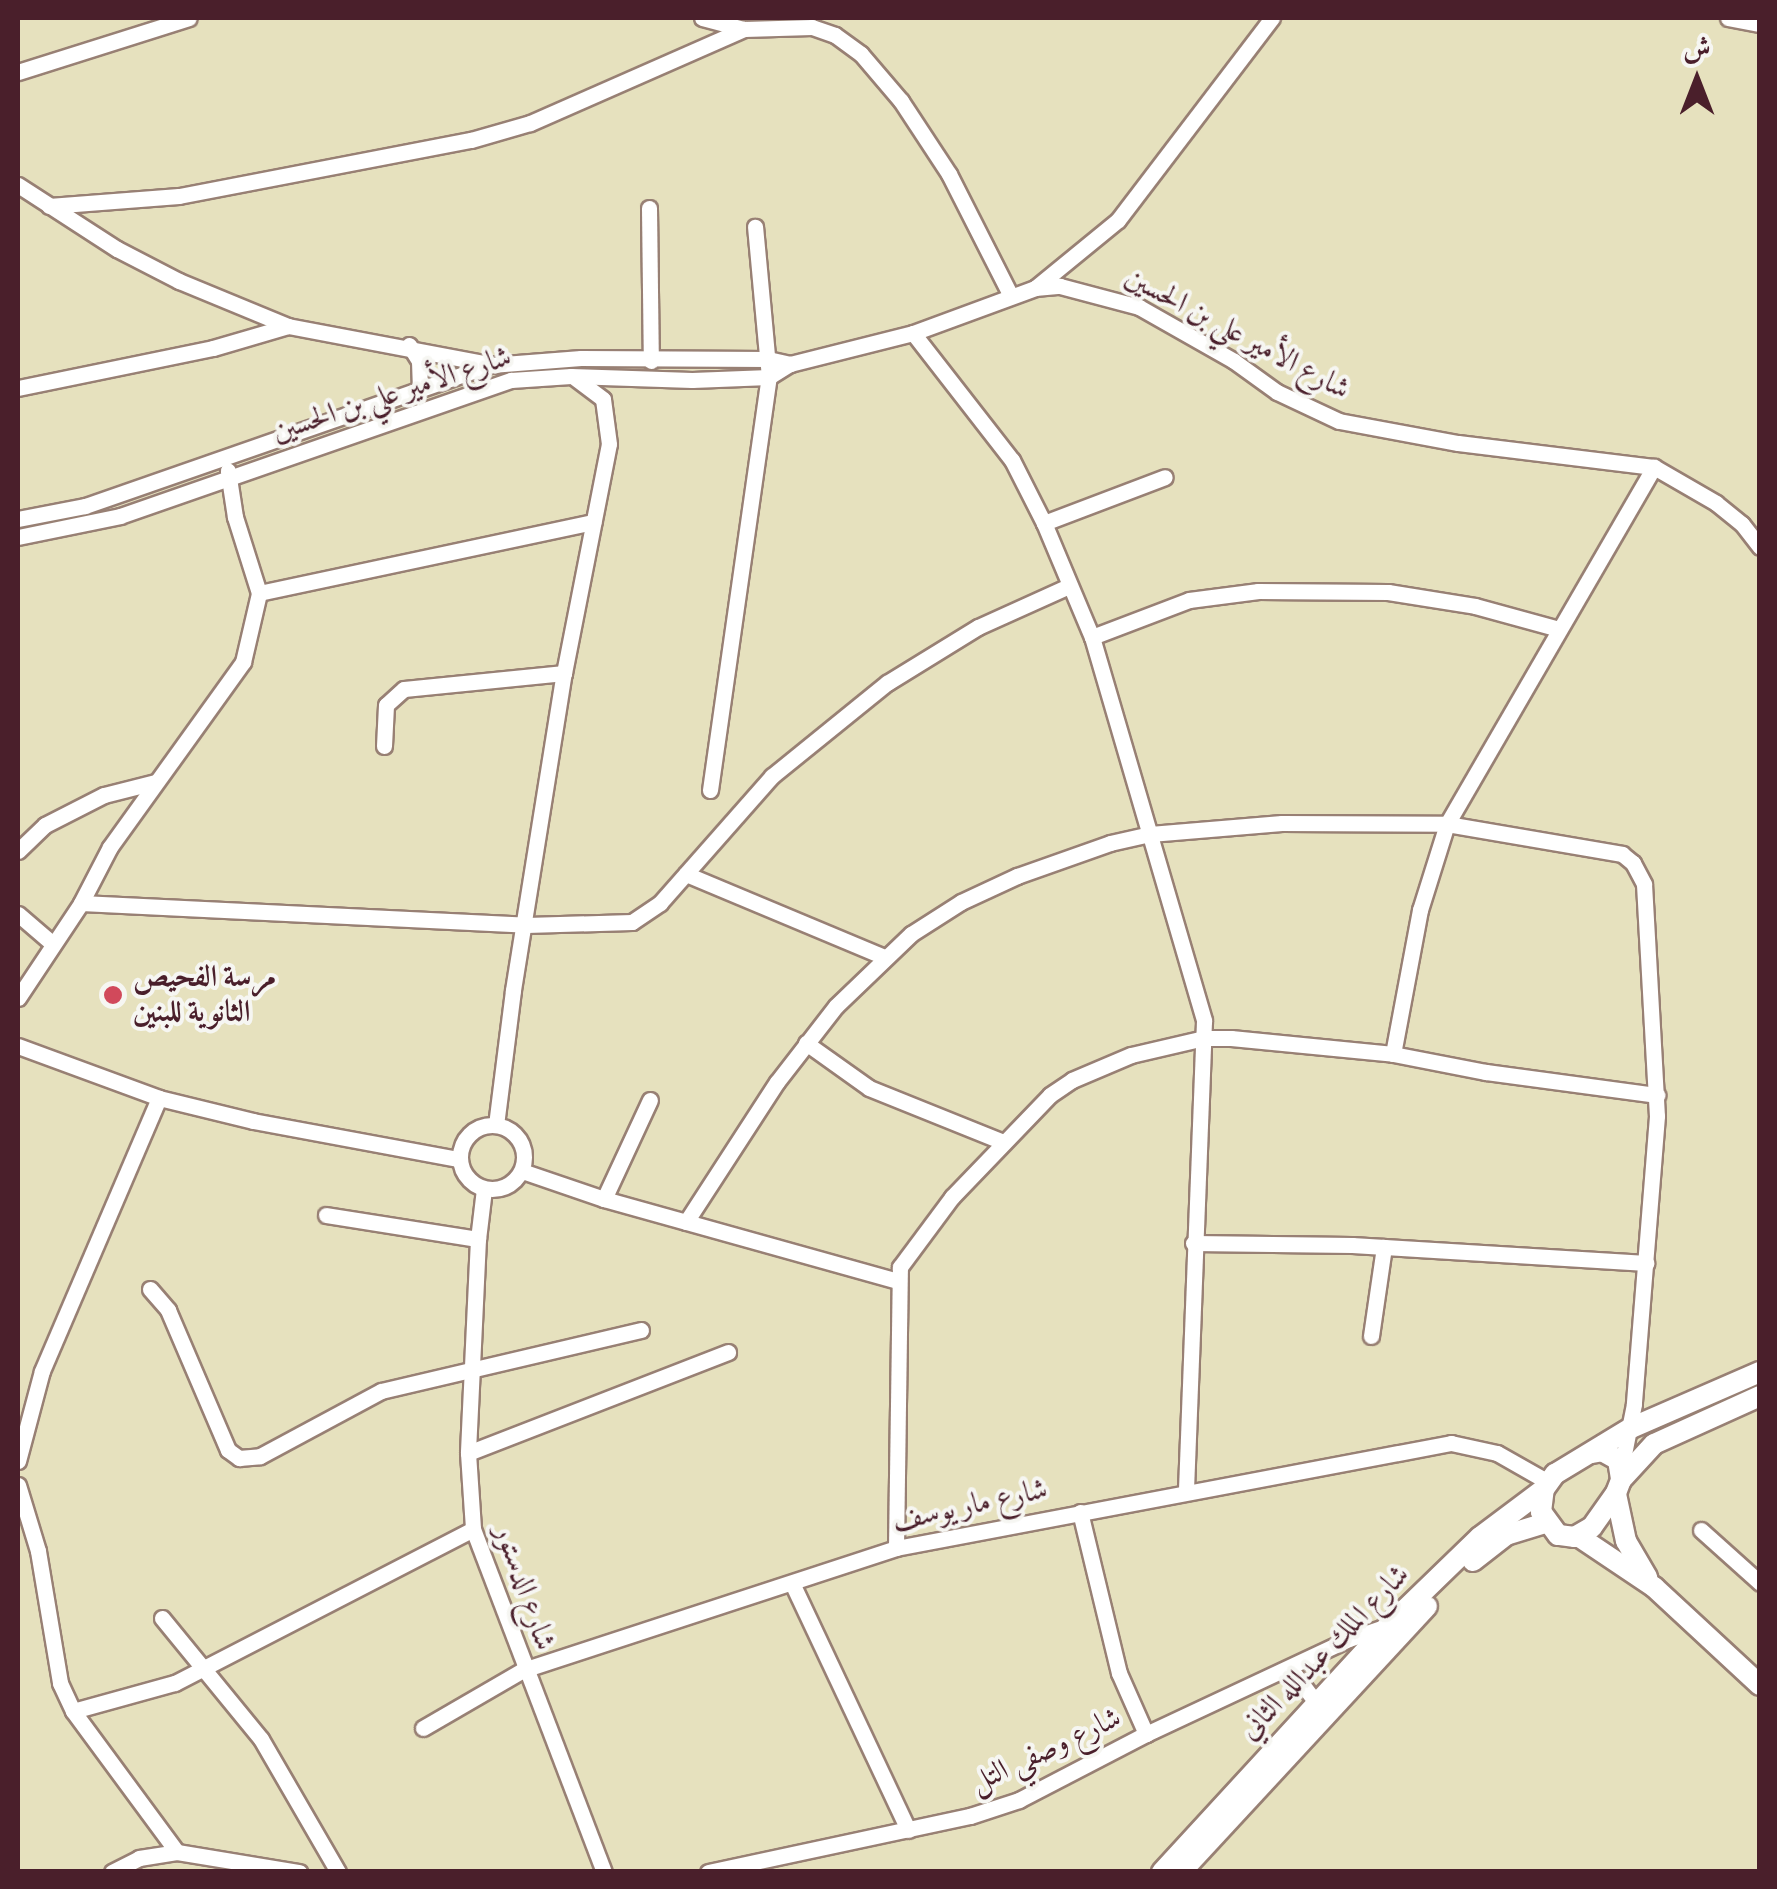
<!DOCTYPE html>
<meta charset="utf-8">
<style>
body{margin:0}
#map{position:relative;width:1777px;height:1889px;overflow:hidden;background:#e6e1be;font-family:Vollkorn,Amiri,serif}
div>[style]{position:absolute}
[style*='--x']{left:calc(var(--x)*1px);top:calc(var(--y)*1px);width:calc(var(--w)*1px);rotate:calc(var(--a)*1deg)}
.roads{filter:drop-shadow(2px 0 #988074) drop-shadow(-2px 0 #988074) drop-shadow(0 2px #988074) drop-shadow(0 -2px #988074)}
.minor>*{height:15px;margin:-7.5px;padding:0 7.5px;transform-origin:7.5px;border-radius:7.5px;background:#fff}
.minor>.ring{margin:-7.5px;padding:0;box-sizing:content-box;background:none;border:15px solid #fff;border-radius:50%}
.major>*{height:20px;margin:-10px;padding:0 10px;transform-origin:10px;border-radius:10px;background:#fff}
.dots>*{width:28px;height:28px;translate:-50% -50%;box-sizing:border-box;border:5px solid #f6f6f2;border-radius:50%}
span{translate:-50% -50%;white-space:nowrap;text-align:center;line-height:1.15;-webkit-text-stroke:8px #f6f6f2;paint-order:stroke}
.street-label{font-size:30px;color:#4a1f2b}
.poi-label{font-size:30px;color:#4a1f2b;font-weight:700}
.left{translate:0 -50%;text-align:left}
.frame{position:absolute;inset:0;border:20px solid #4a1f2b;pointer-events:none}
.north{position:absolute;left:1647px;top:30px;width:100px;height:100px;-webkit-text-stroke:8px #f6f6f2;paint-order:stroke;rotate:0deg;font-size:28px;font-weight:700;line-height:40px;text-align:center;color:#4a1f2b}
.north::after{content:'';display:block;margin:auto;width:35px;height:45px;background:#4a1f2b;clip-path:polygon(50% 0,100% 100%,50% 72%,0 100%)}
</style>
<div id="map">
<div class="roads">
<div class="minor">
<div style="--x:702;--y:18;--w:43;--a:14.7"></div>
<div style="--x:744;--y:29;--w:68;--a:-1.7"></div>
<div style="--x:812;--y:27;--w:24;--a:19"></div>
<div style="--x:835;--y:35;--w:32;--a:36"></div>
<div style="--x:861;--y:54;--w:62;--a:49.6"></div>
<div style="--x:901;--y:101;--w:87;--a:56.7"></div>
<div style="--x:949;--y:174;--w:137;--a:63.1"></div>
<div style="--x:1728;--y:18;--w:33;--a:11"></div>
<div style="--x:18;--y:72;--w:179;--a:-17.5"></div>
<div style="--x:18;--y:185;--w:118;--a:32.9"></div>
<div style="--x:117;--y:249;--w:70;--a:27.3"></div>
<div style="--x:179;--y:281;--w:118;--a:22.4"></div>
<div style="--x:288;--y:326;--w:205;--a:10.7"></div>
<div style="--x:49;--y:206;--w:130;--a:-4.4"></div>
<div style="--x:179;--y:196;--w:297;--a:-10.9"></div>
<div style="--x:471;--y:140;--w:61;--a:-16.1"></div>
<div style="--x:530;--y:123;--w:234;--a:-23.7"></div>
<div style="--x:649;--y:208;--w:153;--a:89.3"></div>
<div style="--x:1035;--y:288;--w:107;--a:-39.3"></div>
<div style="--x:1118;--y:220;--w:254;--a:-52.7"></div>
<div style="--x:913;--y:333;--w:161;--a:52.1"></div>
<div style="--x:1012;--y:460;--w:71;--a:63.1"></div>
<div style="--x:1044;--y:523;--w:124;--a:67.2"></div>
<div style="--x:1092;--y:637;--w:400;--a:73.7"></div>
<div style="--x:1204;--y:1021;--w:469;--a:92.2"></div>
<div style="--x:409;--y:345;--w:19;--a:58"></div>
<div style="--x:419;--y:361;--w:26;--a:88"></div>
<div style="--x:18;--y:388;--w:199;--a:-11.6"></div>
<div style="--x:213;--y:348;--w:78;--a:-16.3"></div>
<div style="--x:18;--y:519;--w:68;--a:-11"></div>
<div style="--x:85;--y:506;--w:430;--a:-19.2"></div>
<div style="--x:491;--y:365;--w:90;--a:-4.4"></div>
<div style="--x:581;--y:358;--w:187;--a:0.3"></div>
<div style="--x:768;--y:359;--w:23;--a:13"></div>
<div style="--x:1044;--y:523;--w:129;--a:-20.8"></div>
<div style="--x:18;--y:537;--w:104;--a:-11.6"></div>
<div style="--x:120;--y:516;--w:414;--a:-19.2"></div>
<div style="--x:511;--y:380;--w:60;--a:-3.8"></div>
<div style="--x:571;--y:376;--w:121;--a:1.9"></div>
<div style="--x:692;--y:380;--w:77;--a:-2.2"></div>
<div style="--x:769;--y:377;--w:25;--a:-32"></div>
<div style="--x:790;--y:364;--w:127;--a:-14.1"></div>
<div style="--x:913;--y:333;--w:130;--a:-20.2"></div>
<div style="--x:1035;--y:288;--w:25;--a:-5"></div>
<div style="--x:1060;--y:286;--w:82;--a:14.9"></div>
<div style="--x:1139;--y:307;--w:109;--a:29.6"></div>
<div style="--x:1234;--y:361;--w:53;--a:35.8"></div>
<div style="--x:1277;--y:392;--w:68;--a:25.1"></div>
<div style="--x:1339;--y:421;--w:121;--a:10.5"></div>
<div style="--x:1458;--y:443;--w:197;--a:7"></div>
<div style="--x:1654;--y:467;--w:72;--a:30.1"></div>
<div style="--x:1716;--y:503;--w:33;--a:39"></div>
<div style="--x:1742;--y:524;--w:29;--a:52"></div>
<div style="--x:259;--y:593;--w:342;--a:-12"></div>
<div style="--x:1092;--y:637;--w:104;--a:-20.9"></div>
<div style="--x:1189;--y:600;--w:70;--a:-7.4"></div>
<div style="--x:1258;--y:591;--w:130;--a:0.4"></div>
<div style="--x:1388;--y:592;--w:88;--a:9.1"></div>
<div style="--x:1475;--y:606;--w:87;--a:15.3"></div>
<div style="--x:384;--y:746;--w:41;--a:-87.2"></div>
<div style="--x:386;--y:705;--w:24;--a:-42"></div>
<div style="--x:404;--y:689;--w:161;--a:-5.7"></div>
<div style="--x:710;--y:790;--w:417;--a:-81.9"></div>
<div style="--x:769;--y:377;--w:151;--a:-95.3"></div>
<div style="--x:18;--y:851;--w:37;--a:-44"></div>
<div style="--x:45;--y:825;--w:66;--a:-27"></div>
<div style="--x:104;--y:795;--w:53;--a:-14.3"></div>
<div style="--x:686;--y:874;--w:215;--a:22.7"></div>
<div style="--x:81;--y:903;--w:446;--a:2.8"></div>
<div style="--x:526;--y:925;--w:106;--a:-1.6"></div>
<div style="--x:632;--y:922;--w:34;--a:-34"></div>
<div style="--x:660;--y:903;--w:169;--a:-48.6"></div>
<div style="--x:772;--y:776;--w:148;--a:-39"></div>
<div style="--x:887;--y:683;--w:107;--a:-31.6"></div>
<div style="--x:978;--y:627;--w:100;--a:-24.3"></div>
<div style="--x:18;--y:914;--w:46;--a:40.6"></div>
<div style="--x:18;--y:998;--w:114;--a:-56.4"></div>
<div style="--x:81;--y:903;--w:63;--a:-62.6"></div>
<div style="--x:110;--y:847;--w:228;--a:-54.3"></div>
<div style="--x:243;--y:662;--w:71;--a:-76.9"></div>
<div style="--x:259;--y:593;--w:80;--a:-107.5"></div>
<div style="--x:235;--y:517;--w:47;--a:-98.7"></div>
<div style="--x:806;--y:1043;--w:77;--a:35.5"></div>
<div style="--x:869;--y:1088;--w:144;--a:21.9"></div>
<div style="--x:18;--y:1046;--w:150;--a:20.2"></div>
<div style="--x:159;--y:1098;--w:97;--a:13.7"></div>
<div style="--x:253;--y:1121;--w:209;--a:10.5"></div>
<div style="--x:1393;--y:1054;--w:147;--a:-79.4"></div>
<div style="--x:1420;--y:910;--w:90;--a:-72.6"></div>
<div style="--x:1447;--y:824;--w:413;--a:-59.9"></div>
<div class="ring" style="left:460px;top:1125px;width:49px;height:49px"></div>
<div style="--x:496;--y:1125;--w:136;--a:-82.8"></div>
<div style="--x:513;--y:990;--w:321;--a:-80.9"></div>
<div style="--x:564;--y:673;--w:233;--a:-78.9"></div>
<div style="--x:609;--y:444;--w:45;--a:-97.6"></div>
<div style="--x:603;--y:399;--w:35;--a:-143"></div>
<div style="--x:522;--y:1171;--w:87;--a:18.9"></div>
<div style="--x:604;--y:1199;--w:304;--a:15.6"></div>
<div style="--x:484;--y:1189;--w:50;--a:96.8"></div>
<div style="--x:478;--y:1239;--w:214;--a:92.7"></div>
<div style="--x:468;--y:1453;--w:76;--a:86.2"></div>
<div style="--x:473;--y:1529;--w:367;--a:69.1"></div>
<div style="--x:604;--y:1199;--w:109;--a:-65.1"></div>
<div style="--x:326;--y:1215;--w:154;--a:9"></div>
<div style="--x:686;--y:1222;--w:167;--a:-57"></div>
<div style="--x:777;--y:1082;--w:96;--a:-52.2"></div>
<div style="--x:836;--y:1006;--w:104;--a:-43.8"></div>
<div style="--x:911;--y:934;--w:59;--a:-32.6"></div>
<div style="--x:961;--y:902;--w:62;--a:-24.9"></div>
<div style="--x:1017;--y:876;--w:99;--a:-19.5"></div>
<div style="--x:1110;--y:843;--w:41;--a:-12.7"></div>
<div style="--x:1150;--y:834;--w:132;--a:-4.8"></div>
<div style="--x:1282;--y:823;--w:165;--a:0.3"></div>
<div style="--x:1447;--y:824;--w:178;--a:9.7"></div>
<div style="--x:1622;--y:854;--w:14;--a:39"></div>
<div style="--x:1633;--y:863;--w:24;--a:62"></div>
<div style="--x:1644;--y:884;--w:232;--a:86.8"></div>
<div style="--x:1657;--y:1116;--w:289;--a:94.6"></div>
<div style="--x:1634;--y:1404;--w:66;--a:101.3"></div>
<div style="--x:1193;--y:1243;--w:159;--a:0.7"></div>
<div style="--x:1352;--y:1245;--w:295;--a:3.5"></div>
<div style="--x:150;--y:1289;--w:28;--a:49"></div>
<div style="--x:168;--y:1310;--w:152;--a:66.8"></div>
<div style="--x:228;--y:1450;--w:14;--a:36"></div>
<div style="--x:239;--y:1458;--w:21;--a:-5"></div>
<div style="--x:260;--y:1456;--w:137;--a:-28.2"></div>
<div style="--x:381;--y:1391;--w:267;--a:-13.2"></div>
<div style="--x:1371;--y:1336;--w:90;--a:-81.7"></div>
<div style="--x:468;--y:1453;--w:279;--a:-21.2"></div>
<div style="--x:18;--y:1461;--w:93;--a:-75.1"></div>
<div style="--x:42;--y:1371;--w:297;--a:-66.8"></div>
<div style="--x:18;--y:1485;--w:69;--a:73.1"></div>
<div style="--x:38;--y:1551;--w:134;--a:80.5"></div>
<div style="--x:60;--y:1683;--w:31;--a:65"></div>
<div style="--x:73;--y:1711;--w:175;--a:53.6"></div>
<div style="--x:1080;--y:1512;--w:166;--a:76.4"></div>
<div style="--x:1119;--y:1673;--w:67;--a:66.1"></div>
<div style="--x:1701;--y:1530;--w:79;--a:41.9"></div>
<div style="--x:896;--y:1548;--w:281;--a:-89.2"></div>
<div style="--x:900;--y:1267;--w:87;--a:-53.4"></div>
<div style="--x:952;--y:1197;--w:141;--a:-46.1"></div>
<div style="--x:1050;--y:1095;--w:27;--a:-34"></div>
<div style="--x:1072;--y:1080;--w:64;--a:-23"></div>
<div style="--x:1131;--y:1055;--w:75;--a:-13.1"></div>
<div style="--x:1204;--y:1038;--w:27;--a:0"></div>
<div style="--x:1231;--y:1038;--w:163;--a:5.6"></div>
<div style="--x:1393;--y:1054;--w:95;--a:11"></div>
<div style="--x:1486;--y:1072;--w:173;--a:7.7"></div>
<div style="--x:792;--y:1583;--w:273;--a:64.8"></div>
<div style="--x:162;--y:1618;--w:156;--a:50.7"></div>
<div style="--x:261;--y:1739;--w:154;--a:59.9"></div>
<div style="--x:1290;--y:1668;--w:41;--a:52.9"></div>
<div style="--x:73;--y:1711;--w:106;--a:-15.4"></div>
<div style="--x:175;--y:1683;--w:335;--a:-27.3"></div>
<div style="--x:423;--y:1728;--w:116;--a:-30.1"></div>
<div style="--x:523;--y:1670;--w:392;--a:-18.1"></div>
<div style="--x:896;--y:1548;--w:565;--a:-10.71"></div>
<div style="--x:1451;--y:1443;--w:47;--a:12.3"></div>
<div style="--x:1497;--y:1453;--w:59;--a:29.6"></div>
<div style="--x:112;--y:1872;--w:30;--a:-27"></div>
<div style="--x:139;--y:1858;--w:38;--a:-9"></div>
<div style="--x:177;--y:1852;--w:124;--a:9.3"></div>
<div style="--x:708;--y:1872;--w:268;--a:-12.1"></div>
<div style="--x:970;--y:1816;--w:52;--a:-18.1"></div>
<div style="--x:1019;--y:1800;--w:143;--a:-27.5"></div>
<div style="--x:1146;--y:1734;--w:224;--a:-25.1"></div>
<div style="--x:1349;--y:1639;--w:40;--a:-18.9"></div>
</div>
<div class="major">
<div style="--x:1592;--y:1453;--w:10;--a:-11"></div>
<div style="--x:1602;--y:1451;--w:18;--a:29"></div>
<div style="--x:1618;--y:1460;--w:20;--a:81"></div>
<div style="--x:1621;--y:1480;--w:14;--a:111"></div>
<div style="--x:1616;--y:1493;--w:42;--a:125.2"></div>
<div style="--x:1592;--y:1527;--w:20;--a:150"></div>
<div style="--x:1575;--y:1537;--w:17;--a:-173"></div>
<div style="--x:1558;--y:1535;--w:29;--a:-126"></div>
<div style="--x:1541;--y:1512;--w:23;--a:-83"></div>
<div style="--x:1544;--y:1489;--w:19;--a:-54"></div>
<div style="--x:1555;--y:1474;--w:89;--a:-31.2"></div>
<div style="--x:1631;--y:1428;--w:141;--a:-23.5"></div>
<div style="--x:1621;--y:1480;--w:49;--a:-47.5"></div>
<div style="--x:1654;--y:1444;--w:116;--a:-24.4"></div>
<div style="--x:1616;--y:1494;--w:48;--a:78"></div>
<div style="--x:1626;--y:1541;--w:42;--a:59.7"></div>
<div style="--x:1578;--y:1536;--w:92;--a:33.9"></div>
<div style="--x:1654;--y:1587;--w:144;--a:42.8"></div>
<div style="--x:1473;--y:1561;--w:42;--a:-38.2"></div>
<div style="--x:1506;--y:1535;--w:41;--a:-17.1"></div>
<div style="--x:1162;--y:1872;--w:334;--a:-47.4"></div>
<div style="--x:1388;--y:1626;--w:128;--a:-44.1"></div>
<div style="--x:1480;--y:1537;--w:80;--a:-36.9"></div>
<div style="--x:1181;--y:1872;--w:362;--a:-47.2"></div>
</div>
</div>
<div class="dots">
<div style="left:113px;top:995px;background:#d1495b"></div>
</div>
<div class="street-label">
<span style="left:1237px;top:334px;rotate:28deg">شارع الأمير علي بن الحسين</span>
<span style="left:392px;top:395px;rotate:-18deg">شارع الأمير علي بن الحسين</span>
<span style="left:970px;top:1506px;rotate:-12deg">شارع مار يوسف</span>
<span style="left:524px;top:1588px;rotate:71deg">شارع الدستور</span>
<span style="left:1325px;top:1653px;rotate:-46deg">شارع الملك عبدالله الثاني</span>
<span style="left:1046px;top:1751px;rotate:-25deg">شارع وصفي التل</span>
</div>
<div class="poi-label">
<span class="left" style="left:133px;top:995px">مرسة الفحيص<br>الثانوية للبنين</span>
</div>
<div class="frame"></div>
<div class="north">ش</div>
</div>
